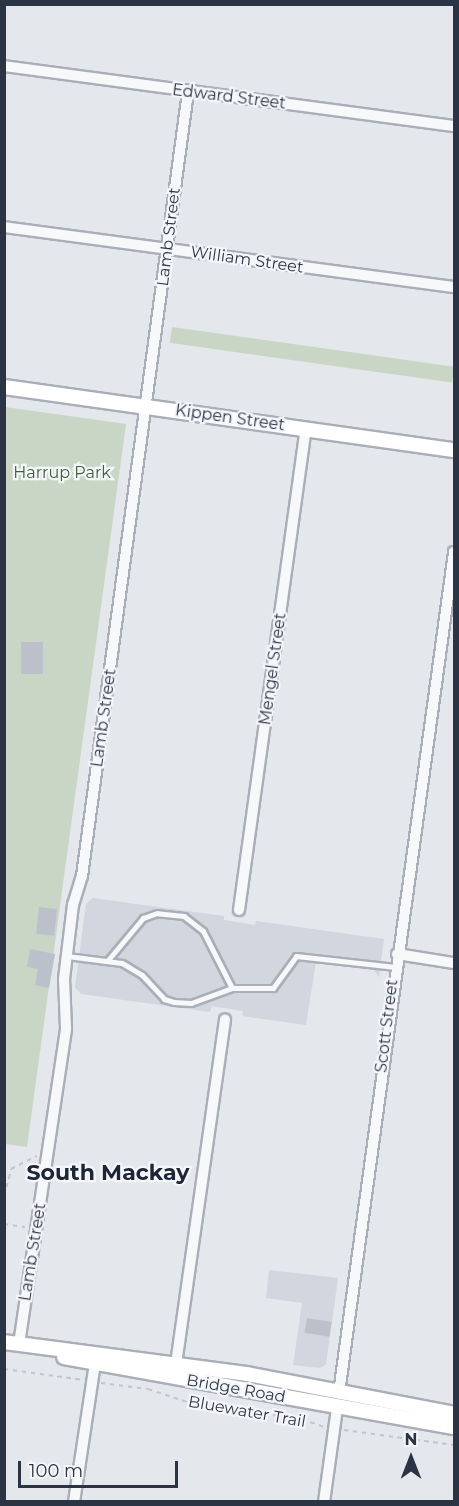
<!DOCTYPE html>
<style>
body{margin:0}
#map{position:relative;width:459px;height:1506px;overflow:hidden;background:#e4e7ec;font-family:Montserrat,sans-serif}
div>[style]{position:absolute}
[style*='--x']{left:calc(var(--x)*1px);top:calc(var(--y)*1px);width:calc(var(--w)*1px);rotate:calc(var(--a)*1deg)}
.built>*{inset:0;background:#d2d6de}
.green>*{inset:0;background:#c9d6c5;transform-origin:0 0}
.building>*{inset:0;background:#bbc0ca;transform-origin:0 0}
.path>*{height:2px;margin-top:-1px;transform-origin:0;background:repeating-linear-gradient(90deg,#c2c5cb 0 4.5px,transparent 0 9px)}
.roads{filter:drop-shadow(2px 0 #a9aeb7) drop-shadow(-2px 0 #a9aeb7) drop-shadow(0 2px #a9aeb7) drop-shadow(0 -2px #a9aeb7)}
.lane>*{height:5px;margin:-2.5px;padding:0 2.5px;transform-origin:2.5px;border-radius:2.5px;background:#f7f8fa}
.street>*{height:10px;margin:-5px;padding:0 5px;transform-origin:5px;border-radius:5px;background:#f7f8fa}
.secondary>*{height:14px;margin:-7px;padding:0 7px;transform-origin:7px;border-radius:7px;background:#fff}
span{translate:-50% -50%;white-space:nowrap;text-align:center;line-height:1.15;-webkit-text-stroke:4.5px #f4f6f9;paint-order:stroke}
.street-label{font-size:16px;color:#2b3445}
.park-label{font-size:16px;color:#3f6138}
.district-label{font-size:22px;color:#1d2536;font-weight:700}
.frame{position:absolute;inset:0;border:6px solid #2b3445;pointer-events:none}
.north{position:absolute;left:381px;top:1428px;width:60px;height:60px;-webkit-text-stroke:4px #f4f6f9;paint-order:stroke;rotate:0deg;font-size:16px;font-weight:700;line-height:24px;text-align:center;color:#2b3445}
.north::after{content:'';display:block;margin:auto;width:21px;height:27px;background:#2b3445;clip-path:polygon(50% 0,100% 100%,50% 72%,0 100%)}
.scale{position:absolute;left:18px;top:1461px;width:160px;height:27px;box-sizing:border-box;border:3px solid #2b3445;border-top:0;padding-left:8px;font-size:18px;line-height:21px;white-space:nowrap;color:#2b3445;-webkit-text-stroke:4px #f4f6f9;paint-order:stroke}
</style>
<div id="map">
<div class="built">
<div style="clip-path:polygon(93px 898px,224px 916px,224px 920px,255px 925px,256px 921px,384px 939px,379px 977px,373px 969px,316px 962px,306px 1025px,242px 1016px,243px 1011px,212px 1006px,210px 1012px,81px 994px,75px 987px,86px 904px)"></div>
<div style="clip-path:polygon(269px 1270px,338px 1278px,326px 1364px,320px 1368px,293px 1365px,302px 1303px,266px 1298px)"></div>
</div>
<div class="green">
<div style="left:172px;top:327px;width:285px;height:16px;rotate:8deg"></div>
<div style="clip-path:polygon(5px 407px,126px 424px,27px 1147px,5px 1144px)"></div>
</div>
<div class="building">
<div style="left:21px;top:642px;width:22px;height:32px"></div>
<div style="left:39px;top:907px;width:18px;height:27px;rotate:6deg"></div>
<div style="clip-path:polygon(30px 949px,55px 954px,49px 988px,35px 985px,38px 969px,27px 967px)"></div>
<div style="left:307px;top:1318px;width:25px;height:15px;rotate:9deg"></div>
</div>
<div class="path">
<div style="--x:4;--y:1196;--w:28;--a:-75"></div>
<div style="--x:11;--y:1169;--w:29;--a:-27"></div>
<div style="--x:4;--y:1224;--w:21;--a:8"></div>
<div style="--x:4;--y:1369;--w:81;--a:7.8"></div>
<div style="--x:101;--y:1383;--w:47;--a:7.3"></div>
<div style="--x:148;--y:1389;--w:47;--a:18.4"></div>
<div style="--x:193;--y:1404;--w:110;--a:7.8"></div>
<div style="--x:302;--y:1419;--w:23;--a:20"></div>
<div style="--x:344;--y:1430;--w:111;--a:7.8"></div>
</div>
<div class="roads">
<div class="lane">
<div style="--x:67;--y:956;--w:55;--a:7.3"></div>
<div style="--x:122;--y:963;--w:23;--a:31"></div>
<div style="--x:142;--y:975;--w:33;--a:47"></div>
<div style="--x:164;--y:999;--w:10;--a:17"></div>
<div style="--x:174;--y:1002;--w:17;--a:3"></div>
<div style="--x:191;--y:1003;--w:44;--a:-20.1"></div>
<div style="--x:232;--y:988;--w:64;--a:-117"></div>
<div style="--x:203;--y:931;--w:24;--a:-142"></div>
<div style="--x:184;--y:916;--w:27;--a:-174"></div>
<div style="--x:157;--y:913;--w:15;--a:160"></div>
<div style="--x:143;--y:918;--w:55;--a:129.8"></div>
<div style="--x:232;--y:988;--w:41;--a:0"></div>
<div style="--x:273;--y:988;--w:39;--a:-54"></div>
<div style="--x:296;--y:956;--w:100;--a:6.3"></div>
</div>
<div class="street">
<div style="--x:4;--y:66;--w:454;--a:7.6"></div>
<div style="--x:4;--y:227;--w:454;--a:7.6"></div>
<div style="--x:239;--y:910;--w:486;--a:-82.1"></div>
<div style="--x:397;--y:954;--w:58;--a:9"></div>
<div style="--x:19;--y:1344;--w:319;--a:-81.5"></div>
<div style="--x:66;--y:1028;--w:49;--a:-92.3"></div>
<div style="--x:64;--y:979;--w:75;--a:-83.1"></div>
<div style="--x:73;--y:905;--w:30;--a:-73"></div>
<div style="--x:82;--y:876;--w:791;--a:-82.3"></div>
<div style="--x:176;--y:1364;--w:348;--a:-81.9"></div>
<div style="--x:339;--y:1393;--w:849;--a:-82.21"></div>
<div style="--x:74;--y:1502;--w:141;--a:-81.4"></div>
<div style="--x:324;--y:1502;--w:95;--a:-82.1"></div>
</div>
<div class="secondary">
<div style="--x:4;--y:387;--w:454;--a:8"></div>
<div style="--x:4;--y:1342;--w:245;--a:7.5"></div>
<div style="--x:247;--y:1374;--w:211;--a:10.9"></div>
<div style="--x:64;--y:1357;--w:396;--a:10.2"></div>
</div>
</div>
<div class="street-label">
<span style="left:229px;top:97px;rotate:7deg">Edward Street</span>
<span style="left:169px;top:237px;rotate:-83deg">Lamb Street</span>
<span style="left:247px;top:260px;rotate:8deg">William Street</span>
<span style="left:230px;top:418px;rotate:8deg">Kippen Street</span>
<span style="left:273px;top:669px;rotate:-82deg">Mengel Street</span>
<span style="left:104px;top:718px;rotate:-82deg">Lamb Street</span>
<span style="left:387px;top:1026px;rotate:-83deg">Scott Street</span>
<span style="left:33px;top:1252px;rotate:-81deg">Lamb Street</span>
<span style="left:236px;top:1389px;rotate:10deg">Bridge Road</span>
<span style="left:247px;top:1412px;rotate:10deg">Bluewater Trail</span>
</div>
<div class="park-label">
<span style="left:62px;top:473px">Harrup Park</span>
</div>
<div class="district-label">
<span style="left:108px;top:1173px">South Mackay</span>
</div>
<div class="frame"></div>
<div class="north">N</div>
<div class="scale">100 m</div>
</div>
